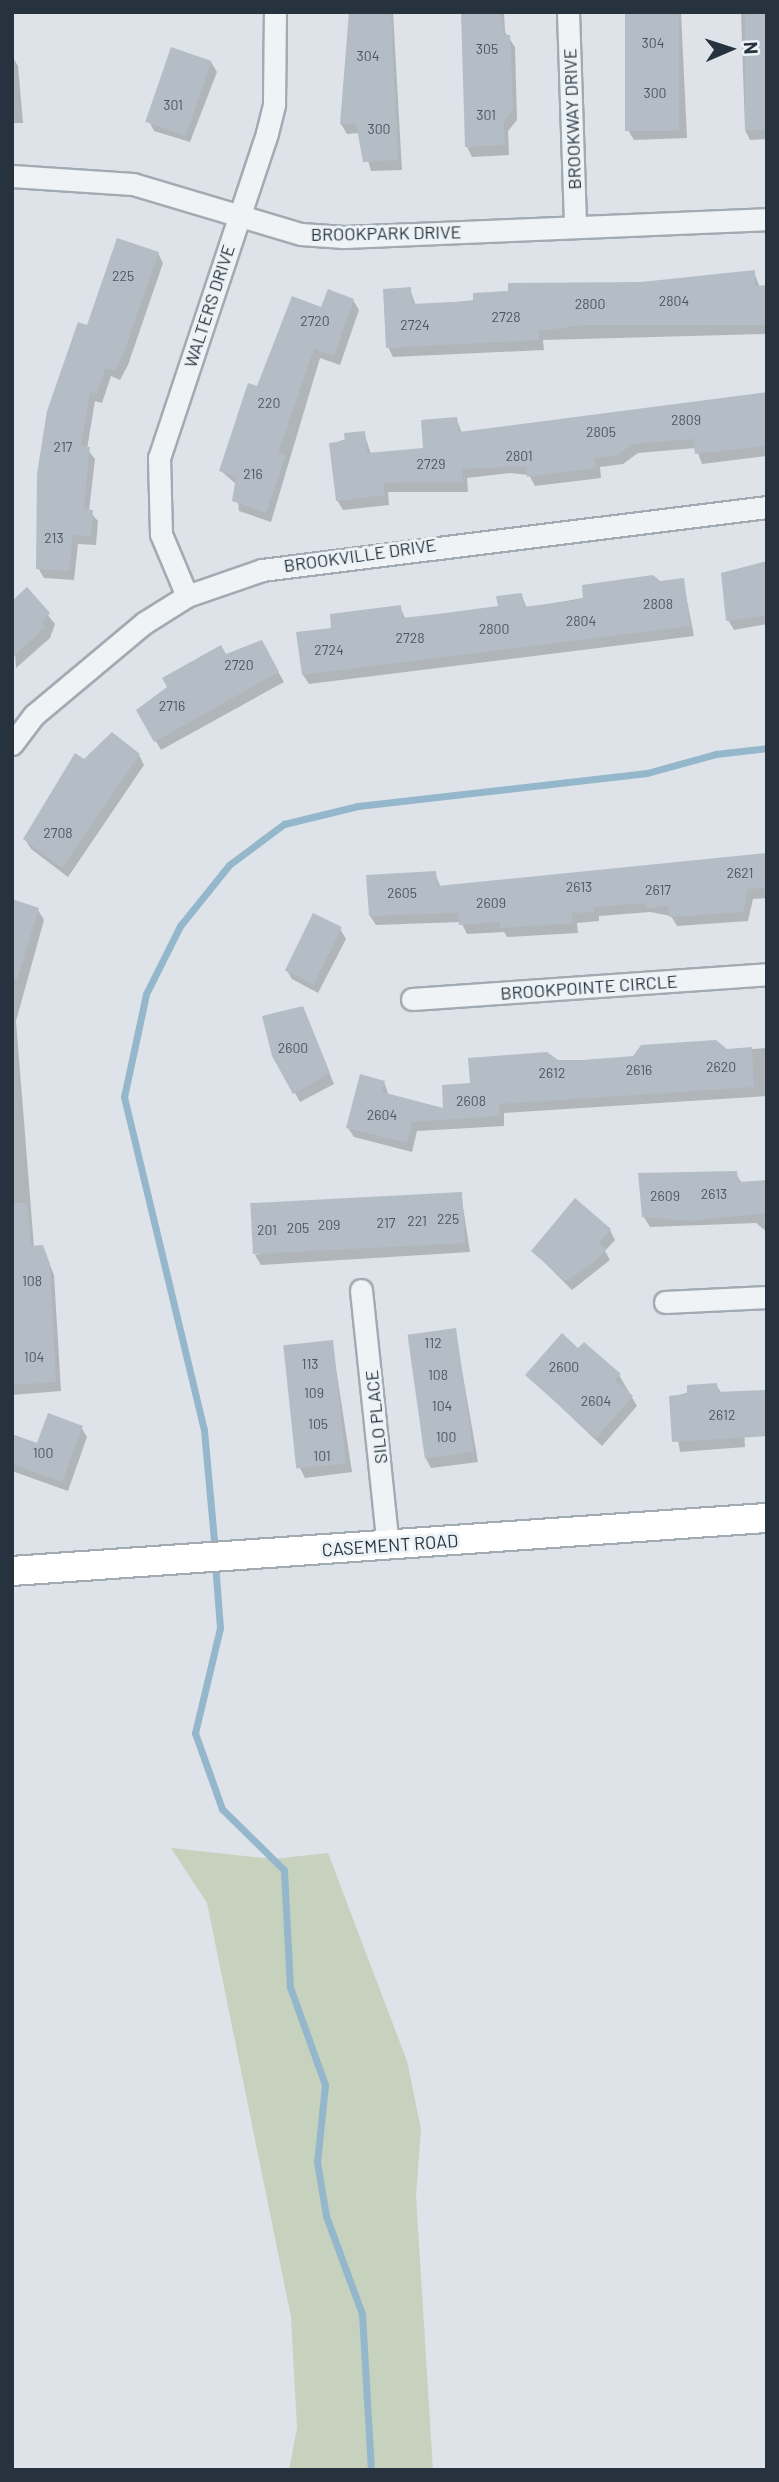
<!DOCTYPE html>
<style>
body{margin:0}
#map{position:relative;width:779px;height:2482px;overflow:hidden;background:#dde3e8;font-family:Barlow,sans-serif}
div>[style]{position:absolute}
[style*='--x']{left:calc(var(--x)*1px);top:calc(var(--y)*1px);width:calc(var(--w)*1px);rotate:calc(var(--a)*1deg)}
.green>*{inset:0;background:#c6d2be}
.shadow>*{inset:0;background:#0003}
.stream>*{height:7px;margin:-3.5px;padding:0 3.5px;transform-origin:3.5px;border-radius:3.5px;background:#95b7cb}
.building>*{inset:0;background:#b4bdc5;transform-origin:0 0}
.roads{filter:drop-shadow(2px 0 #a2abb2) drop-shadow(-2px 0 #a2abb2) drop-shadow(0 2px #a2abb2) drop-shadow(0 -2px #a2abb2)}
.street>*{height:21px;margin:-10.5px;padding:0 10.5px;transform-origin:10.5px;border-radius:10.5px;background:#f0f3f6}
.secondary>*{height:28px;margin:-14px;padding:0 14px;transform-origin:14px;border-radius:14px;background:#fff}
span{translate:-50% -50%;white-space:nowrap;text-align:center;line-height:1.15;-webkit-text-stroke:6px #ecf2f6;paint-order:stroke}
.number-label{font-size:14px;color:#4a5660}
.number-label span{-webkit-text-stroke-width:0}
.street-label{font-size:18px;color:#26333f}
.frame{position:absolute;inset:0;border:14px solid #26333f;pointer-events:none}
.north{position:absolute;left:695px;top:14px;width:70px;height:70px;-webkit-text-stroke:5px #ecf2f6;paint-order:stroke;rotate:87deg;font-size:19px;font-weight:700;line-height:28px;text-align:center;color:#26333f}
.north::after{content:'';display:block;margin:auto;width:24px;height:32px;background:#26333f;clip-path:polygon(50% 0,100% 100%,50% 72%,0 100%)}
</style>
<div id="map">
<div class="green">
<div style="clip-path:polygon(171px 1848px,273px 1859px,328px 1853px,407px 2061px,421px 2129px,416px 2196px,433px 2470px,289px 2470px,297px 2428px,291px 2317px,207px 1903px)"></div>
</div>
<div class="shadow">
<div style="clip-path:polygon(351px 12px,393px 12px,402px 170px,371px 171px,360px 133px,347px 134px,341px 124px)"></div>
<div style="clip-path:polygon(462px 12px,504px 12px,505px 32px,515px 47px,517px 120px,508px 131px,509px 155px,472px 157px,467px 147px)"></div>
<div style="clip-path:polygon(626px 12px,681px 12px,687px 138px,634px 140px,628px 130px)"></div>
<div style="clip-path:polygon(741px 12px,767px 12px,767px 139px,750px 140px,745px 130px)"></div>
<div style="clip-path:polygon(12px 56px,18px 66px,23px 123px,12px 123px)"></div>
<div style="clip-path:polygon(211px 62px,217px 72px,190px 142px,154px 131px,149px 121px)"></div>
<div style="clip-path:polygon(158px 253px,163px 263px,128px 365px,120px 380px,111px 376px,102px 403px,95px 401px,87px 449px,95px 459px,89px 511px,98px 521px,96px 545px,78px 544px,74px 580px,44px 578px,38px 568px,88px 327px)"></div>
<div style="clip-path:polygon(754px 272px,760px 288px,767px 288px,767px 334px,543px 340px,544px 350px,393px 357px,388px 347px,410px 289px,416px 306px)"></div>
<div style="clip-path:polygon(353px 300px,359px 310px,340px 365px,320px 358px,271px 522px,239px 511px,236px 484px,221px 471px,258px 388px,322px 309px)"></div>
<div style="clip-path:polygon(767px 394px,767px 456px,702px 464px,696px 448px,638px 453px,623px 464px,600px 467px,601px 478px,535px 486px,529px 475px,510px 473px,467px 478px,468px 492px,388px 492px,389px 505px,343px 510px,337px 500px,331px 444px,364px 433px,371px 454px,425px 450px,456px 418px,462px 433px)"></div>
<div style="clip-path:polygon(767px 569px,767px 624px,734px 630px,728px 620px)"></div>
<div style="clip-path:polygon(683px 580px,694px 636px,309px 684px,303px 675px,333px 629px,400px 607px,406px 620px,500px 608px,521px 594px,527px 608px)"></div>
<div style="clip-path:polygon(27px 590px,55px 624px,50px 638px,16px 668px,12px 603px)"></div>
<div style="clip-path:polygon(261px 642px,284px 682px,161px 750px,138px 710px,225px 656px)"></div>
<div style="clip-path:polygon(139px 755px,144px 765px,68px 877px,31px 849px,25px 839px)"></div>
<div style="clip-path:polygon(767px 855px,767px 898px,753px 899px,748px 921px,677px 926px,671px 916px,650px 912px,599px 916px,599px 921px,577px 923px,578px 933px,507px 937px,504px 932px,467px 934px,461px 922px,376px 925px,370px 916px,435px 873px,441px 888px)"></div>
<div style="clip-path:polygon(12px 901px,38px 910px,44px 920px,16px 1021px,34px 1247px,42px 1246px,54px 1275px,61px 1391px,12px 1395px)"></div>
<div style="clip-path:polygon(340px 929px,346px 939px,318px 993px,292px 979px,286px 969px)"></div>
<div style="clip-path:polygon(302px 1008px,334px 1084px,300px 1102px,274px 1055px)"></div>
<div style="clip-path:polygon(767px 1048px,767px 1096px,504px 1113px,504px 1126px,417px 1131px,412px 1152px,354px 1137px,348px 1128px,384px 1082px,389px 1096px,445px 1110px,472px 1085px,557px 1062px)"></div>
<div style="clip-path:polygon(736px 1173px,742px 1184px,767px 1182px,767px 1232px,756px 1223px,650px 1227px,644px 1217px)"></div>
<div style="clip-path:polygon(461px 1194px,470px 1252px,261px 1265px,255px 1255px)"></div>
<div style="clip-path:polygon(610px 1230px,615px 1240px,605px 1251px,610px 1260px,572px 1290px,533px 1251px)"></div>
<div style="clip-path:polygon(455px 1330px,478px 1462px,431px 1468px,426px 1459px)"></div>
<div style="clip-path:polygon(332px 1342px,352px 1472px,305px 1478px,300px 1468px)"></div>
<div style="clip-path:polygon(579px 1350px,619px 1375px,637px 1406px,602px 1446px,527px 1375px)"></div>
<div style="clip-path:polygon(716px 1385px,744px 1426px,745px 1447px,680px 1452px,671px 1397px)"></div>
<div style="clip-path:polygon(81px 1427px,87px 1437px,68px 1491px,12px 1471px,12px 1438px,38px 1445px)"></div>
</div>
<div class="stream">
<div style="--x:215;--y:1551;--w:121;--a:-95.2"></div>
<div style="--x:204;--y:1430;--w:342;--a:-103.5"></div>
<div style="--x:124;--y:1097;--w:105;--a:-77.9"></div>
<div style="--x:146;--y:994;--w:76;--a:-63.4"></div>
<div style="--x:180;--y:926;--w:78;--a:-51.2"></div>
<div style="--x:229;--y:865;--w:69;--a:-36.7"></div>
<div style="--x:284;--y:824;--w:76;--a:-13.7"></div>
<div style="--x:358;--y:806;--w:291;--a:-6.5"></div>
<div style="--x:647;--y:773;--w:72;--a:-15.4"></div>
<div style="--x:716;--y:754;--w:51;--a:-6.7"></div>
<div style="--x:215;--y:1563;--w:65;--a:85.6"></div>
<div style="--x:220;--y:1628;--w:108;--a:103.4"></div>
<div style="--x:195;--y:1733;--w:81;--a:70.4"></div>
<div style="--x:222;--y:1809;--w:87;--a:44.5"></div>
<div style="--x:284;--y:1870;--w:117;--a:87.1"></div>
<div style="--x:290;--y:1987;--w:104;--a:70.3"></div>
<div style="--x:325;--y:2085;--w:77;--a:95.9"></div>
<div style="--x:317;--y:2162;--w:55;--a:80.5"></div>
<div style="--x:326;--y:2216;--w:104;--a:69.8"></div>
<div style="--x:362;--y:2314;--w:156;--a:86.7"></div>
</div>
<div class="building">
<div style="clip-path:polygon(349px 12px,391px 12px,398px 160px,363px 162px,356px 123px,340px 124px)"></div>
<div style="clip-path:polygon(461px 12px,500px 12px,505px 35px,510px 35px,513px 109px,504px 120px,505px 145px,465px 147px)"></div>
<div style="left:625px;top:12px;width:54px;height:119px"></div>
<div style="left:745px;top:12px;width:22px;height:118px"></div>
<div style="left:171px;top:47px;width:43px;height:79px;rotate:19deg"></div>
<div style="clip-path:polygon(117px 238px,159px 252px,123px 355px,115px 371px,105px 368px,97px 394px,90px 392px,81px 446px,90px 447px,84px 509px,93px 510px,91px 536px,73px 535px,69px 571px,36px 569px,37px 474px,47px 411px,78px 322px,87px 325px)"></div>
<div style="clip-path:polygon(755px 270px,755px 286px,767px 285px,767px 325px,583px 325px,539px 331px,539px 340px,386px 348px,383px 289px,411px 287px,412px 304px,473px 301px,473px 293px,508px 291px,508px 283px,641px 282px)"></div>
<div style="clip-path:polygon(328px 289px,354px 299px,334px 356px,314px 349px,278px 453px,286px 455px,266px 513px,232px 501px,236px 477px,219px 471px,248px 383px,257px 386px,292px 296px,321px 307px)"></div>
<div style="clip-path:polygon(767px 392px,767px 446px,695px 454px,693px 439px,632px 444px,618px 455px,595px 458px,596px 468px,527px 477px,526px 466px,462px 469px,463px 482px,383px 483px,385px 495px,336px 501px,329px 443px,345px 441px,344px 433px,365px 431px,367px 453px,423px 448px,421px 420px,457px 417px,459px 432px)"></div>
<div style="clip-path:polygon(767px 561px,767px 616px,726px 621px,721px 573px)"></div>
<div style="clip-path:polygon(653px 575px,660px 581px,684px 578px,690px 626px,302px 675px,296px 632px,331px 628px,330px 614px,401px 605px,402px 618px,438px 614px,498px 606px,496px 596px,522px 593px,524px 607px,583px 599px,582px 585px)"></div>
<div style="clip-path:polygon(27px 587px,50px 613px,42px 623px,45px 627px,12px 658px,12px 601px)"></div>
<div style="clip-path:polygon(262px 640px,279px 672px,154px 742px,136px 710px,167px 687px,162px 678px,221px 645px,226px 654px)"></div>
<div style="clip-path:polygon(112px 732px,140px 754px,62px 868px,23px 839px,75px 753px,84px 759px)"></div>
<div style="clip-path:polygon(767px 853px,767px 888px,748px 889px,743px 912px,669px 917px,668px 906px,646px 908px,645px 903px,594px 907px,594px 912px,572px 913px,573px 923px,500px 928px,500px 922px,459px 925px,458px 913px,369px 916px,366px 875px,436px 871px,437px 886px)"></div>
<div style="clip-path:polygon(12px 899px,39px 908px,17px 980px,12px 979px)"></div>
<div style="left:313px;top:913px;width:32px;height:64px;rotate:26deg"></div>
<div style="clip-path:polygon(303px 1006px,330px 1073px,293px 1094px,272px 1056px,262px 1016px)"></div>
<div style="clip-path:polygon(716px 1040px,727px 1049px,752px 1047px,754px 1087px,499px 1104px,500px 1116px,412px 1122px,407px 1143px,346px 1128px,360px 1074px,385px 1081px,382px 1092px,443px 1108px,442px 1085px,470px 1083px,468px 1058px,547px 1052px,558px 1060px,584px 1060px,633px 1056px,641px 1045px)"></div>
<div style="clip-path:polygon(737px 1171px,738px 1182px,767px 1180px,767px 1213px,689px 1221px,642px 1217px,638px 1173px)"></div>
<div style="left:462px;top:1192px;width:51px;height:212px;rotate:87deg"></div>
<div style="clip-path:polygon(575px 1198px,611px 1229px,599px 1243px,606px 1249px,596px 1261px,566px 1281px,531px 1251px)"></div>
<div style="clip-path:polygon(12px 1203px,27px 1203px,31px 1246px,43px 1245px,50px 1264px,56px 1382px,12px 1385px)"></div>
<div style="left:456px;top:1328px;width:125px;height:49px;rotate:82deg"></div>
<div style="clip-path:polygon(562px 1333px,578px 1348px,584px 1342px,621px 1374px,615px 1380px,633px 1396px,596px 1438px,525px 1375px)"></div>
<div style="left:333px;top:1340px;width:124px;height:50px;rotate:84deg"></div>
<div style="clip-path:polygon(717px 1383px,718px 1392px,767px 1390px,767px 1436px,672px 1442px,669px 1396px,687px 1394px,687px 1385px)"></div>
<div style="clip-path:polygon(48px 1413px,83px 1426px,62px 1482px,12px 1464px,12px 1434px,37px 1443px)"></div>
</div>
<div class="roads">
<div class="street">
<div style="--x:568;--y:12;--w:215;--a:88.1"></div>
<div style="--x:12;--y:176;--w:121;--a:3.8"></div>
<div style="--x:133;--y:184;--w:175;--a:16.6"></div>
<div style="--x:301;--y:234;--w:42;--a:4.1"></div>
<div style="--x:343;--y:237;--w:424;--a:-2.4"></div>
<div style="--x:187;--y:596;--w:67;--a:-112.8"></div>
<div style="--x:161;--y:534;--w:76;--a:-91.5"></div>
<div style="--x:159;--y:458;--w:342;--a:-71.6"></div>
<div style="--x:267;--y:133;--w:30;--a:-76"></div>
<div style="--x:274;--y:104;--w:92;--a:-89.4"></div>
<div style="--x:12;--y:744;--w:36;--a:-53"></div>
<div style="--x:34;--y:715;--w:143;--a:-39.9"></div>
<div style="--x:144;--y:623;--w:51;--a:-32.1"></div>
<div style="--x:187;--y:596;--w:79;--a:-19.1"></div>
<div style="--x:262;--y:570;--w:509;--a:-7.11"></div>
<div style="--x:412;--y:999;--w:356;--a:-4"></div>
<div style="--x:361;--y:1290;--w:256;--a:84"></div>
<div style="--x:665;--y:1302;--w:102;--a:-2.8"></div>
</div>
<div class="secondary">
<div style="--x:12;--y:1571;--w:757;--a:-4.02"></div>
</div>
</div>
<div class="number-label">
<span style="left:653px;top:43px">304</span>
<span style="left:487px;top:49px">305</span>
<span style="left:368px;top:56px">304</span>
<span style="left:655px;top:93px">300</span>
<span style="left:173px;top:105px">301</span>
<span style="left:486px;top:115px">301</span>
<span style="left:379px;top:129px">300</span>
<span style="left:123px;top:276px">225</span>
<span style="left:674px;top:301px">2804</span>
<span style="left:590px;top:304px">2800</span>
<span style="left:506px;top:317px">2728</span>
<span style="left:315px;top:321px">2720</span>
<span style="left:415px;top:325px">2724</span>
<span style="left:269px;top:403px">220</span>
<span style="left:686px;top:420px">2809</span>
<span style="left:601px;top:432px">2805</span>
<span style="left:63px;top:447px">217</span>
<span style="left:519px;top:456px">2801</span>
<span style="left:431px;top:464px">2729</span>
<span style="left:253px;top:474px">216</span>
<span style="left:54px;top:538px">213</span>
<span style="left:658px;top:604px">2808</span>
<span style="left:581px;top:621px">2804</span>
<span style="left:494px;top:629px">2800</span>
<span style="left:410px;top:638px">2728</span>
<span style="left:329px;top:650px">2724</span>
<span style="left:239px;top:665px">2720</span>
<span style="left:172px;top:706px">2716</span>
<span style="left:58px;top:833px">2708</span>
<span style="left:740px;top:873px">2621</span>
<span style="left:579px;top:887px">2613</span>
<span style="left:658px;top:890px">2617</span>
<span style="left:402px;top:893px">2605</span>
<span style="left:491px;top:903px">2609</span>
<span style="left:293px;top:1048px">2600</span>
<span style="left:721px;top:1067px">2620</span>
<span style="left:639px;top:1070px">2616</span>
<span style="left:552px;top:1073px">2612</span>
<span style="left:471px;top:1101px">2608</span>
<span style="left:382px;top:1115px">2604</span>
<span style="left:714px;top:1194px">2613</span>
<span style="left:665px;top:1196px">2609</span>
<span style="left:448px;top:1219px">225</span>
<span style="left:417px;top:1221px">221</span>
<span style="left:386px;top:1223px">217</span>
<span style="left:329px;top:1225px">209</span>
<span style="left:298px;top:1228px">205</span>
<span style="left:267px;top:1230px">201</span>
<span style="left:32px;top:1281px">108</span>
<span style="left:433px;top:1343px">112</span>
<span style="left:34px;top:1357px">104</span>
<span style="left:310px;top:1364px">113</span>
<span style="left:564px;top:1367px">2600</span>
<span style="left:438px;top:1375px">108</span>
<span style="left:314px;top:1393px">109</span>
<span style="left:596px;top:1401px">2604</span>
<span style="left:442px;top:1406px">104</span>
<span style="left:722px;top:1415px">2612</span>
<span style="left:318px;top:1424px">105</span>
<span style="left:446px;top:1437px">100</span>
<span style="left:43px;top:1453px">100</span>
<span style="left:322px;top:1456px">101</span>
</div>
<div class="street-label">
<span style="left:572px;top:119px;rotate:-92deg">BROOKWAY DRIVE</span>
<span style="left:386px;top:233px;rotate:-1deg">BROOKPARK DRIVE</span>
<span style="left:209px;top:306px;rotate:-72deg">WALTERS DRIVE</span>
<span style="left:360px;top:555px;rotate:-8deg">BROOKVILLE DRIVE</span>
<span style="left:589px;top:987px;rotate:-4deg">BROOKPOINTE CIRCLE</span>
<span style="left:376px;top:1417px;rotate:-96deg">SILO PLACE</span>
<span style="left:390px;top:1545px;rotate:-4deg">CASEMENT ROAD</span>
</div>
<div class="frame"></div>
<div class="north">N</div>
</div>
